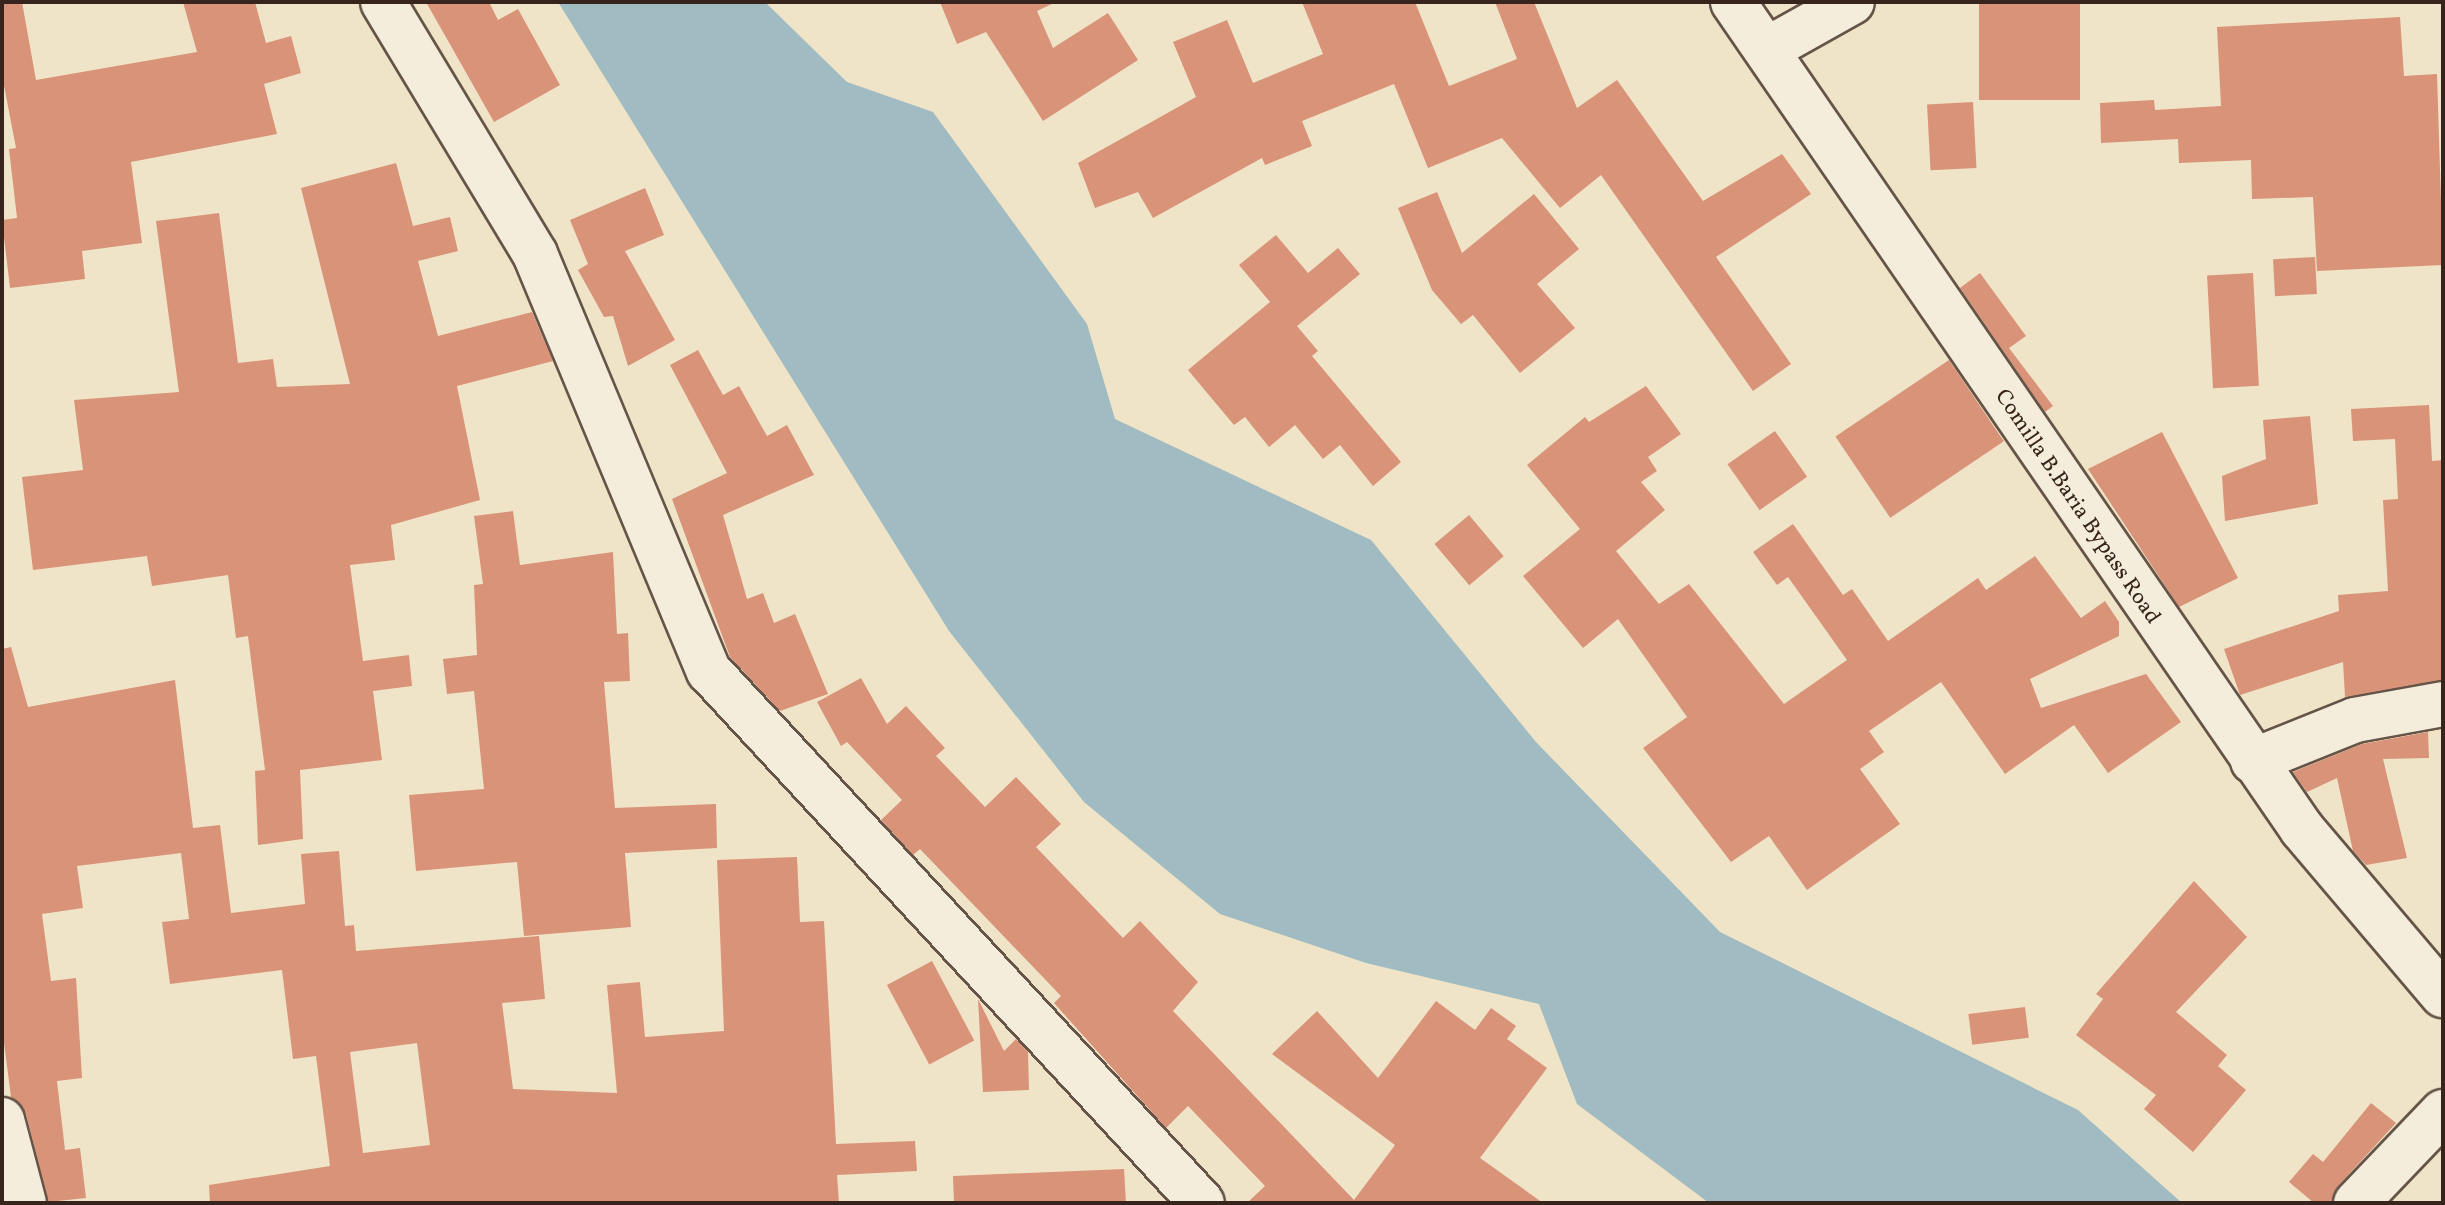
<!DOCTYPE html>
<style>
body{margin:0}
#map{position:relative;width:2445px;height:1205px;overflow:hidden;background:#efe4c7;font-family:Vollkorn,serif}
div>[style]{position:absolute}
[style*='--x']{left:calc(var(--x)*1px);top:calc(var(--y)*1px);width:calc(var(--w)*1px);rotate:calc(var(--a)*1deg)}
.water>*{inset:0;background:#a0bbc1}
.building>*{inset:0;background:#d99379;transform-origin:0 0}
.roads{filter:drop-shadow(2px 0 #655447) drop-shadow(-2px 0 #655447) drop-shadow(0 2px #655447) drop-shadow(0 -2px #655447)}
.minor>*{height:44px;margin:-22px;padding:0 22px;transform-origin:22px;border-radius:22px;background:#f5eddb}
span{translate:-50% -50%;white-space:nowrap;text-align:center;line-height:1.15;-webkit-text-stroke:6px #f5eddb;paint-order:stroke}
.street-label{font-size:22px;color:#37241c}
.frame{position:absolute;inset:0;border:4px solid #37241c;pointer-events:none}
</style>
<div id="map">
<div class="water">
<div style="clip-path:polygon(558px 2px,765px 2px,847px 82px,933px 112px,1087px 324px,1115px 419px,1371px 540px,1536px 742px,1720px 932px,2078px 1110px,2182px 1203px,1709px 1203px,1577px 1104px,1539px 1004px,1366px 963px,1220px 914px,1084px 802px,949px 631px)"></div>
</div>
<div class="building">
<div style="clip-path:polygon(2px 2px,22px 2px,36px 80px,197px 52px,183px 2px,255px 2px,266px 43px,291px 36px,301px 73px,264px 84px,277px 134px,131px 162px,142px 243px,82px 251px,85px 279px,10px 288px,2px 220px,17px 218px,9px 149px,16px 148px,2px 75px)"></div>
<div style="clip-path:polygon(426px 2px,489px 2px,498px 20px,518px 9px,560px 85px,494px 122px)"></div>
<div style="clip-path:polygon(940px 2px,1056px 2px,1037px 11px,1053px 48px,1108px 13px,1138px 60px,1043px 121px,986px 32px,957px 44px)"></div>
<div style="clip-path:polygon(1302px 2px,1415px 2px,1449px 86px,1517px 59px,1495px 2px,1534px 2px,1577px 108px,1617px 80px,1703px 201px,1782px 154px,1811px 194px,1716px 257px,1791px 364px,1753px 391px,1601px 175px,1560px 208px,1502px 138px,1428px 168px,1394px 84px,1302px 121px,1312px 146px,1265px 165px,1262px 158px,1153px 218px,1138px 192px,1095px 208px,1078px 163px,1196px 97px,1173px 42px,1227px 20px,1253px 83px,1323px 54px)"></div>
<div style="left:1979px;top:2px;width:101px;height:98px"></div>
<div style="clip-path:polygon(2400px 17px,2404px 76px,2437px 74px,2443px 265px,2317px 271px,2313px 197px,2252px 199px,2251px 160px,2179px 163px,2178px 139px,2101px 143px,2100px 103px,2154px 100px,2155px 110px,2221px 106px,2217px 27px)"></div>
<div style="left:1973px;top:102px;width:66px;height:46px;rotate:87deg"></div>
<div style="clip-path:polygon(396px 163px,413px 226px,450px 217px,458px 251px,418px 261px,438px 336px,532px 312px,553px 361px,457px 386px,480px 500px,391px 525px,395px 560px,350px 565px,363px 661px,409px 655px,412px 686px,373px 691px,382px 760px,300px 770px,303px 839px,258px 845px,255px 771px,265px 770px,248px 636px,236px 638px,228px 575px,152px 586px,147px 556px,33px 570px,22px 477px,83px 470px,74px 400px,179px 392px,156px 221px,219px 213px,238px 363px,273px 359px,277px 387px,350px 384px,301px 188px)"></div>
<div style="clip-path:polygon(645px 188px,664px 235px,625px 251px,675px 340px,628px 366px,613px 316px,604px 317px,578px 270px,588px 264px,570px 220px)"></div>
<div style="clip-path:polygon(1437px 192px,1462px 253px,1534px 194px,1579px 249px,1537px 284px,1575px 328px,1520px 373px,1473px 315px,1461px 324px,1432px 290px,1398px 208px)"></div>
<div style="clip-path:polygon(1276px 235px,1308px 273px,1338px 248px,1360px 274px,1297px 326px,1318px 351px,1312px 356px,1401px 462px,1373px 486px,1340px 445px,1323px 459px,1295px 425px,1269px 447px,1245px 417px,1234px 425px,1188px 370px,1270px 302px,1239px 265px)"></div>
<div style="left:2315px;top:257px;width:37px;height:42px;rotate:87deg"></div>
<div style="clip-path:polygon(1980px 273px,2026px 336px,2009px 348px,2053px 406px,2045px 412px,1960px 288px)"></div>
<div style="left:2253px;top:273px;width:113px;height:46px;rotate:87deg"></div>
<div style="clip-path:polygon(698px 350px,723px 395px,739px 386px,767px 436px,787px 425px,814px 475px,723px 515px,747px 599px,763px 593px,774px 623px,795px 614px,828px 694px,780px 711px,730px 657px,672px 499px,727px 473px,670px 365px)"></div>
<div style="left:1949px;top:360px;width:98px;height:137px;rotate:56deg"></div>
<div style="clip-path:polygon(1646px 386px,1681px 434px,1648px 457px,1657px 471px,1641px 482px,1665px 510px,1616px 551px,1659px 604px,1689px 584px,1784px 704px,1847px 660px,1788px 577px,1777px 585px,1753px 552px,1793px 524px,1843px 595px,1852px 589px,1888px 641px,1978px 578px,1986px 590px,2035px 556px,2081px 618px,2105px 601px,2119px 622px,2119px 636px,2030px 679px,2041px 708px,2146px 674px,2181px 722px,2108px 773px,2074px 725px,2005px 774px,1941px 682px,1869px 731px,1884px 752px,1860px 769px,1900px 824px,1807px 890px,1769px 836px,1731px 862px,1643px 748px,1687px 717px,1618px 619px,1583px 648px,1523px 576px,1580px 529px,1527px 465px,1585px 417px,1589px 422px)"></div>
<div style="clip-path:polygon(2429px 405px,2432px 461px,2443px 460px,2443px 680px,2345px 697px,2343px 662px,2240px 695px,2224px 649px,2339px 611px,2338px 595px,2388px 591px,2383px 500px,2398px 499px,2395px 439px,2353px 441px,2351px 409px)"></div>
<div style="clip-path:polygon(2310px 416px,2318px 504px,2225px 521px,2222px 476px,2266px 459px,2263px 420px)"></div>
<div style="left:1775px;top:431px;width:56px;height:58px;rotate:55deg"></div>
<div style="clip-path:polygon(2162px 432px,2238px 578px,2179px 607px,2088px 469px)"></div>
<div style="clip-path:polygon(513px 511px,520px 565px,613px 552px,617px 634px,628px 633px,630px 681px,604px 682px,615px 808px,716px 804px,717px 848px,625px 853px,631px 927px,524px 936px,517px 862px,416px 871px,409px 795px,484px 789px,474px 691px,447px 694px,443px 659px,477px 655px,474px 585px,483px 584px,474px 516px)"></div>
<div style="left:1469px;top:515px;width:54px;height:45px;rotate:50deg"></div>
<div style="clip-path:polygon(evenodd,11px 647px,28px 707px,175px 680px,193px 828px,220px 825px,231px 913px,305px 904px,301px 854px,339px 851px,345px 926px,354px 925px,356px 951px,539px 936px,545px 999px,502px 1003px,513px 1089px,617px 1093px,607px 985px,640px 982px,645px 1037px,724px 1031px,717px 860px,797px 857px,800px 922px,824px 921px,836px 1144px,915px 1141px,917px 1171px,837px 1175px,839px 1203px,210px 1203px,209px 1185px,330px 1166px,316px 1056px,293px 1059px,282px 970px,170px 984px,162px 922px,189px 919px,181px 853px,77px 866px,83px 908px,42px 914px,51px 981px,76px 978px,82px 1078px,57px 1081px,65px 1150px,80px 1148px,86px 1198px,48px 1202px,26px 1114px,11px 1097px,2px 1027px,2px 649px,11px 647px,417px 1043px,430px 1145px,363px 1153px,350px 1052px,417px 1043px)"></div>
<div style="clip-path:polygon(861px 678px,887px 724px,906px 706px,945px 748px,936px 756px,985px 807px,1016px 777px,1061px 824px,1036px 847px,1123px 938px,1140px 921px,1198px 982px,1173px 1011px,1354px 1200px,1395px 1145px,1272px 1054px,1317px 1011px,1378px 1078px,1436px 1001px,1475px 1030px,1491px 1008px,1516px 1026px,1507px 1039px,1547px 1068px,1480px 1158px,1543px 1203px,1247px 1203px,1265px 1186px,1188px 1106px,1166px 1128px,1054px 1003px,1061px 996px,920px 849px,913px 855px,881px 820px,902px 800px,847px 742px,841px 746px,817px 702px)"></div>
<div style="clip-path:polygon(2428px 732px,2429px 758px,2383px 759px,2407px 858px,2366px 865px,2353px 851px,2337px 778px,2307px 792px,2293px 772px,2362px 744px)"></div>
<div style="clip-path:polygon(2194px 881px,2247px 937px,2176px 1012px,2227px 1055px,2218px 1066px,2246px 1090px,2193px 1152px,2144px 1109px,2156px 1095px,2076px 1035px,2103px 999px,2096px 994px)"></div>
<div style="left:932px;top:961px;width:90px;height:51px;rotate:62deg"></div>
<div style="clip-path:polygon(978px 999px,1004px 1051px,1016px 1039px,1028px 1052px,1029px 1090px,983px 1092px)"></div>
<div style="left:2025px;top:1007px;width:31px;height:57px;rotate:83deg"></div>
<div style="clip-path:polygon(2371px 1103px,2396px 1123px,2338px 1186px,2332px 1203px,2314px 1203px,2289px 1182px,2313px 1154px,2323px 1162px)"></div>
<div style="clip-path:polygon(1124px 1169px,1126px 1203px,954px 1203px,953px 1176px)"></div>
</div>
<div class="roads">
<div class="minor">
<div style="--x:383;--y:2;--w:294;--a:58.9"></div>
<div style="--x:535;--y:254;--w:452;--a:67.4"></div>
<div style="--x:709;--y:671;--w:725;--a:47.18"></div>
<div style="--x:1733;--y:2;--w:1004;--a:55.47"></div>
<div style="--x:2302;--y:829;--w:218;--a:49.7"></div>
<div style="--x:1768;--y:49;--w:96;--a:-29.2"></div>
<div style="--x:2253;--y:761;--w:110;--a:-21.9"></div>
<div style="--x:2355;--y:720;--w:89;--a:-10.3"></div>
<div style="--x:2;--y:1120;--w:86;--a:75.2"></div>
<div style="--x:2356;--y:1203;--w:126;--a:-46.3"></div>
</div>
</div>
<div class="street-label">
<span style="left:2077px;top:507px;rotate:56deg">Comilla B.Baria Bypass Road</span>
</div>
<div class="frame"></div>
</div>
